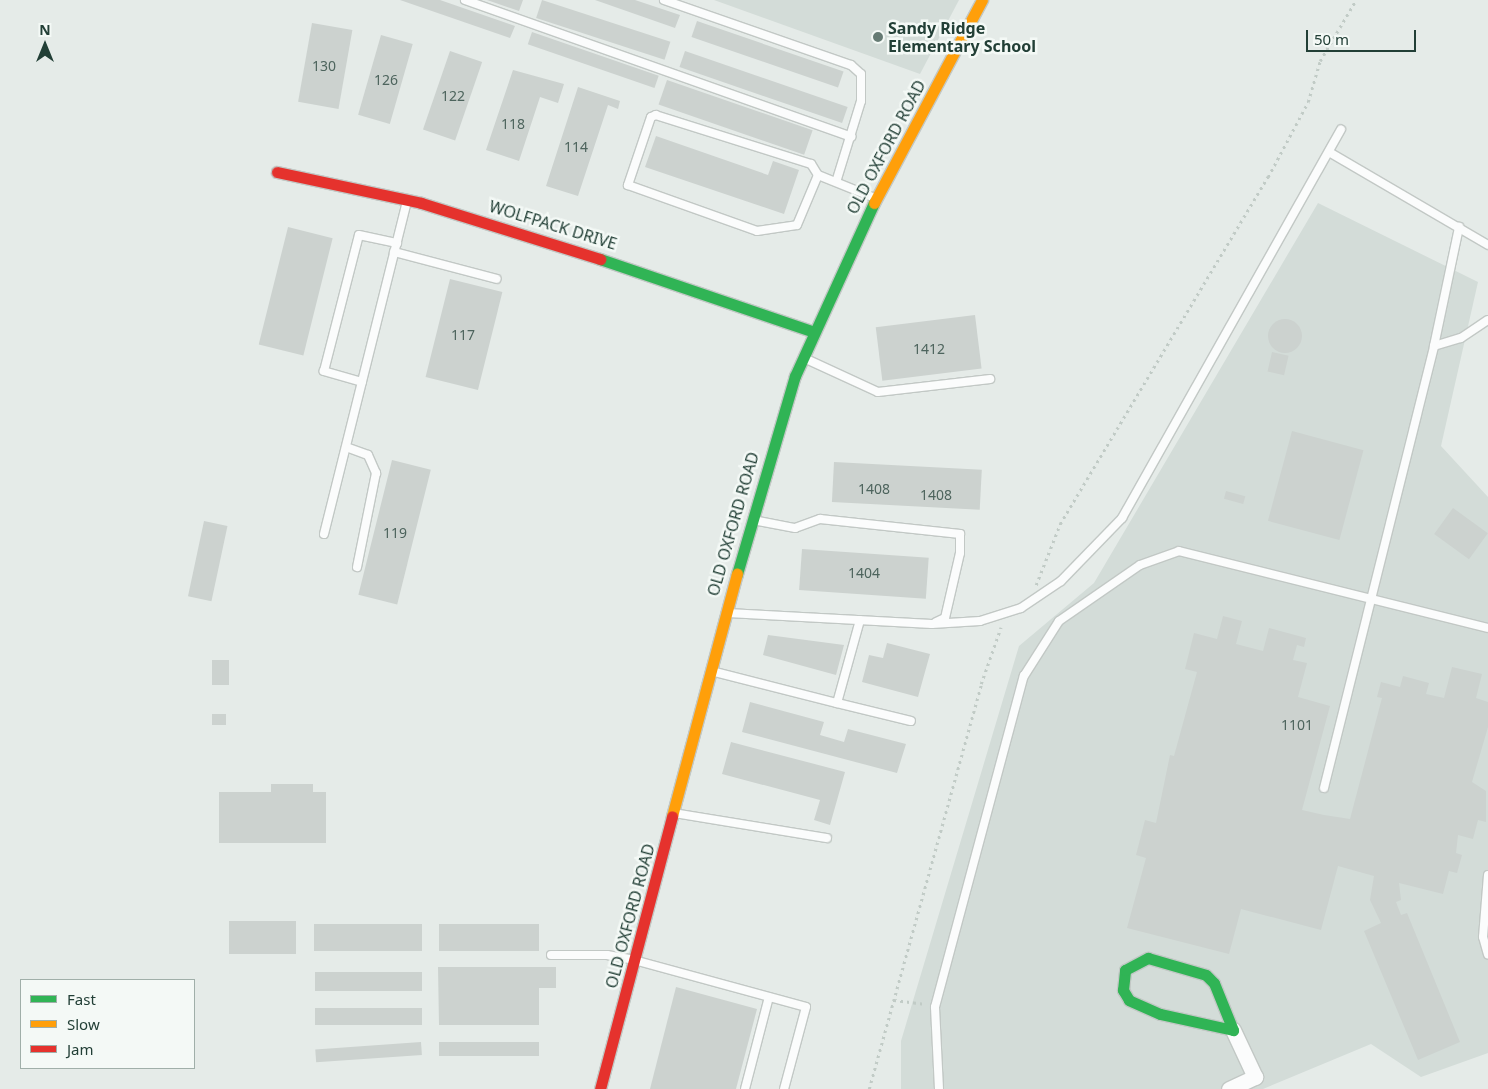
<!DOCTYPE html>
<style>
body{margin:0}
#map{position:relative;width:1488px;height:1089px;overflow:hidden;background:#e5ebe8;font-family:"Noto Sans",sans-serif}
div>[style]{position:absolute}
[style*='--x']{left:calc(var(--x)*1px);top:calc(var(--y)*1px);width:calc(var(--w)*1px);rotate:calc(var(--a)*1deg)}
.built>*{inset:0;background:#d3dcd8}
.building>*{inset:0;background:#ccd2cf;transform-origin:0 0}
.round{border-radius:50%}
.path>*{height:2.5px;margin-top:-1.25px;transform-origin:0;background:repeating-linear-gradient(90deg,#c1cbc6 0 2.5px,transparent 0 6.5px)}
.roads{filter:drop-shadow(1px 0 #c2c8c5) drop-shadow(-1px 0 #c2c8c5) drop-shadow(0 1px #c2c8c5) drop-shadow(0 -1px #c2c8c5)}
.lane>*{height:8px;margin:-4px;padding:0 4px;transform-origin:4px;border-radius:4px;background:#fbfcfc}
.street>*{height:15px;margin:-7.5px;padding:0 7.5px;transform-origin:7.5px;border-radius:7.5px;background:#fbfcfc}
.fast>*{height:11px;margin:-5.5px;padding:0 5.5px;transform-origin:5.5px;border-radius:5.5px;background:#30b455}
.slow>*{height:11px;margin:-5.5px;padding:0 5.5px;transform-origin:5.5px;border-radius:5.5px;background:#ff9f0a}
.jam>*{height:11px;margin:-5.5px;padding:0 5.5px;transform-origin:5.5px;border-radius:5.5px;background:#e5322d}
.dots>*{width:14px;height:14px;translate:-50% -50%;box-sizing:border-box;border:2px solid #f4f9f6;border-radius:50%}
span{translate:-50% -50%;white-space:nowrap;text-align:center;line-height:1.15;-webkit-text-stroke:5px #f4f9f6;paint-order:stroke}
.number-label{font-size:14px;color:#4d645d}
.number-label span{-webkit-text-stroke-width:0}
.poi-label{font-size:16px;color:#223f36;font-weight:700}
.left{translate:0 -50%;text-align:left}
.street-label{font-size:16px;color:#223f36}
.legend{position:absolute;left:20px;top:979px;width:175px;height:90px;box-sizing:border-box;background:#f4f9f6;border:1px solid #a0afa9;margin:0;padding:6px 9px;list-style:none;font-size:15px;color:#223f36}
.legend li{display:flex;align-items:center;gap:10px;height:25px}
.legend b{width:25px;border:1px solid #a0afa9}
.north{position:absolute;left:20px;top:20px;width:50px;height:50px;-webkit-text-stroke:4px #f4f9f6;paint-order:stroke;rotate:0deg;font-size:14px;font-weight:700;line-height:20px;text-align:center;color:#223f36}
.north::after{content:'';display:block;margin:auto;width:18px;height:22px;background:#223f36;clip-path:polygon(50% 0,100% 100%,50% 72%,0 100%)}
.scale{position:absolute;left:1306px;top:30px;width:110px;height:22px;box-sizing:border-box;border:2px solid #223f36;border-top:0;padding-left:6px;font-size:15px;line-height:18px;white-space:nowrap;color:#223f36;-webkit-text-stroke:4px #f4f9f6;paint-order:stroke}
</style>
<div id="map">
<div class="built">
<div style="clip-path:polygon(714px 0,959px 0,920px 74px)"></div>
<div style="clip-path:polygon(1318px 203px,1478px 282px,1441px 446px,1488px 497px,1488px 1053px,1421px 1077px,1371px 1044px,1263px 1089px,901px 1089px,901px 1041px,1019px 646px,1094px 583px)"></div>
</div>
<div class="building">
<div style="clip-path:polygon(400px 0,440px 0,515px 26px,510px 38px)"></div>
<div style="clip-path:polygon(487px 0,523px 0,519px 11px)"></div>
<div style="left:542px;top:0;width:135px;height:19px;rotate:18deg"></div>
<div style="clip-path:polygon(595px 0,635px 0,680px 15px,675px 28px)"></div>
<div style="left:697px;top:21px;width:155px;height:17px;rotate:19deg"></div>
<div style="left:312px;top:23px;width:41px;height:80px;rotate:10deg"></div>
<div style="left:532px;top:32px;width:134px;height:13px;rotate:19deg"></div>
<div style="left:381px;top:35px;width:33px;height:83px;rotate:16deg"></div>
<div style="left:450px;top:51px;width:34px;height:83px;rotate:19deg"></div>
<div style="left:685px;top:51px;width:172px;height:17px;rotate:19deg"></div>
<div style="clip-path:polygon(513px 70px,564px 84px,558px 103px,540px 97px,519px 161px,486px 150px)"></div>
<div style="left:667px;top:80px;width:154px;height:26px;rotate:19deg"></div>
<div style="clip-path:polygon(578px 87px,620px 101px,618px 109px,608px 105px,578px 196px,546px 186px)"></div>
<div style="clip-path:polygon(656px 136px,768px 175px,773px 161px,799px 170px,784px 214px,645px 167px)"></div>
<div style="left:288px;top:227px;width:46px;height:121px;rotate:14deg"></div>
<div style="left:450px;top:279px;width:54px;height:101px;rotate:14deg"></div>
<div style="left:975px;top:315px;width:54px;height:100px;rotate:83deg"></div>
<div class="round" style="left:1268px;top:319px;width:34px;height:34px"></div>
<div style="left:1272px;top:352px;width:17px;height:20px;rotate:13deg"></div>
<div style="left:1292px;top:431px;width:74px;height:93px;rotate:15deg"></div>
<div style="left:392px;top:460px;width:40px;height:139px;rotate:14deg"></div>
<div style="left:834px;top:462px;width:148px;height:40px;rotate:3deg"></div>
<div style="left:1226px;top:491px;width:20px;height:8px;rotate:15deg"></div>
<div style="left:1453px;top:508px;width:43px;height:32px;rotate:36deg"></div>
<div style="left:204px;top:521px;width:24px;height:77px;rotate:12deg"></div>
<div style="left:802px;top:549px;width:127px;height:41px;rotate:4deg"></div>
<div style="clip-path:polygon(1223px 616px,1242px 621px,1236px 644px,1263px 651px,1269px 628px,1306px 638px,1304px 647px,1297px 645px,1293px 660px,1307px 663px,1298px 697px,1330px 706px,1302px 810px,1324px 815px,1350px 819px,1382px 698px,1377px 697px,1381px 682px,1400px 687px,1403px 676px,1429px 683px,1426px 694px,1444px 698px,1452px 667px,1482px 674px,1476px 698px,1488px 702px,1488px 727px,1472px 782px,1486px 791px,1486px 822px,1478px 820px,1473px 839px,1458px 835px,1456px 853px,1462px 855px,1457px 873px,1449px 871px,1443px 894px,1399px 883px,1401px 900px,1396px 902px,1401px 915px,1407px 913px,1460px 1042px,1418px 1060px,1364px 931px,1381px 923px,1370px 900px,1374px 876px,1338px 866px,1321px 930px,1241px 909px,1229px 954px,1127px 928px,1146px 858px,1136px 855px,1145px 820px,1156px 823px,1170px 755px,1174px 756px,1197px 672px,1185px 669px,1194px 633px,1217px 639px)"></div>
<div style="clip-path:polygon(768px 635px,844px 645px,836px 675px,763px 655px)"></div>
<div style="clip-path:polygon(887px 643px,930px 654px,918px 697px,862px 682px,869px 655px,883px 658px)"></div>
<div style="left:212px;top:660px;width:17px;height:25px"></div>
<div style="clip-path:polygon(750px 702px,824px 722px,820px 735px,844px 742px,848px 729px,906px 744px,897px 773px,742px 732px)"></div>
<div style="left:212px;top:714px;width:14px;height:11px"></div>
<div style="clip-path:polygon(731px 742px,845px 772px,830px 825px,814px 820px,820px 800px,722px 774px)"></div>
<div style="clip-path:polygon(271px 784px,313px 784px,313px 792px,326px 792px,326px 843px,219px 843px,219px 792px,271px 792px)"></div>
<div style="left:229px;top:921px;width:67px;height:33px"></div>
<div style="left:314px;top:924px;width:108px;height:27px"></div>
<div style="left:439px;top:924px;width:100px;height:27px"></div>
<div style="clip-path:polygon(438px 967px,556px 967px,556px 988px,539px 988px,539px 1025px,439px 1025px)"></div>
<div style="left:315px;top:972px;width:107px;height:19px"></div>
<div style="clip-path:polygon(676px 987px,757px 1009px,736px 1089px,650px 1089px)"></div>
<div style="left:422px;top:1008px;width:17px;height:107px;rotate:90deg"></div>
<div style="left:421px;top:1042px;width:13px;height:106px;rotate:86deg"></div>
<div style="left:439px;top:1042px;width:100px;height:14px"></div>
</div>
<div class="path">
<div style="--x:1036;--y:585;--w:66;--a:-68.5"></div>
<div style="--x:1060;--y:524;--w:405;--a:-59.1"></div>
<div style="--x:1268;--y:177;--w:85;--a:-61.9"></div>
<div style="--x:1308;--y:102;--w:43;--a:-73.7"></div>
<div style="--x:1320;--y:61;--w:71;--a:-59.5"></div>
<div style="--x:894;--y:1000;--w:32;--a:7"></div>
<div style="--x:869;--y:1089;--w:420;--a:-74.5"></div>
<div style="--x:981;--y:684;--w:60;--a:-70.7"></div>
</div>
<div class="roads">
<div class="lane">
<div style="--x:465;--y:0;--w:410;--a:19.5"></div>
<div style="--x:664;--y:0;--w:198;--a:19.2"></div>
<div style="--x:851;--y:65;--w:13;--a:42"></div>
<div style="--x:861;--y:74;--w:27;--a:90"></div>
<div style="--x:861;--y:101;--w:82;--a:107.1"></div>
<div style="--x:1329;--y:152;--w:184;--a:30.3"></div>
<div style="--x:818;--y:175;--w:13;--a:-122"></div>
<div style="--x:811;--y:164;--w:163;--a:-162.5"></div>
<div style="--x:656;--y:115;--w:5;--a:158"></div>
<div style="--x:651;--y:117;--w:72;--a:108.7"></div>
<div style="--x:628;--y:185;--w:137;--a:19.6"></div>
<div style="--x:757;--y:231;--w:40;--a:-8.5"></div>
<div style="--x:797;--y:225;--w:54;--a:-67.2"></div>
<div style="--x:818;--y:175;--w:61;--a:22"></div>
<div style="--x:394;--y:252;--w:106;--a:14.7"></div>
<div style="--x:1434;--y:346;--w:28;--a:-17"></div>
<div style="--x:1461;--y:338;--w:32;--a:-34"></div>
<div style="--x:804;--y:358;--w:81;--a:24.7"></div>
<div style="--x:878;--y:392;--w:113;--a:-6.6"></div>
<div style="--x:362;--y:382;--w:40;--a:-164"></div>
<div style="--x:324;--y:371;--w:140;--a:-75.6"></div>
<div style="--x:359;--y:235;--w:39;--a:12"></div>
<div style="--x:346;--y:447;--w:23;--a:20"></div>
<div style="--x:368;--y:455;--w:20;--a:66"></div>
<div style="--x:376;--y:473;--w:96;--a:101.4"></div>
<div style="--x:753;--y:520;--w:43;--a:10.8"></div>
<div style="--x:795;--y:528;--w:27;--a:-20"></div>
<div style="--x:820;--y:519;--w:141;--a:6.1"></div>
<div style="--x:960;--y:534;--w:19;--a:90"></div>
<div style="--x:960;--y:553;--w:67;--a:103"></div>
<div style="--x:945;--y:618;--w:10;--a:156"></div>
<div style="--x:324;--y:534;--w:342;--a:-76"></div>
<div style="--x:728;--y:613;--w:204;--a:3.1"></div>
<div style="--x:932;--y:624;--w:48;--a:-3.6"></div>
<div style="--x:980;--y:621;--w:43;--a:-17.6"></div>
<div style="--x:1021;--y:608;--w:48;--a:-34"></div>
<div style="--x:1061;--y:581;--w:88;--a:-45.9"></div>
<div style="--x:1122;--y:518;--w:446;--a:-60.6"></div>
<div style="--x:711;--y:671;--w:130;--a:14.3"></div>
<div style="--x:837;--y:703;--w:86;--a:-74.5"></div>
<div style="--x:837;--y:703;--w:76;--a:13.7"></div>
<div style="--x:1324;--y:788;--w:455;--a:-76"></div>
<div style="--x:1434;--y:346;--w:122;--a:-78.1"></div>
<div style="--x:674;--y:813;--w:155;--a:9.3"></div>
<div style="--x:1488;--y:875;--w:62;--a:94.6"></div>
<div style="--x:1483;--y:937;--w:18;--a:74"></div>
<div style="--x:551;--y:955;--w:56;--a:0"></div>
<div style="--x:607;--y:955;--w:27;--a:10"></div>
<div style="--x:634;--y:960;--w:178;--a:15.3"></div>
<div style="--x:806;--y:1007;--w:85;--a:105"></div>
<div style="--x:745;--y:1089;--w:95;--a:-75.4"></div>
<div style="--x:939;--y:1089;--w:82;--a:-92.8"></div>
<div style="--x:935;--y:1007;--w:343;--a:-75"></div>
<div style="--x:1024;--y:676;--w:65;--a:-57.5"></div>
<div style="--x:1059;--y:621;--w:98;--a:-34.7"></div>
<div style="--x:1140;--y:565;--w:41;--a:-19.7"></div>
<div style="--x:1179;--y:551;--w:318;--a:14"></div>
</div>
<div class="street">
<div style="--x:1229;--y:1089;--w:29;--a:-25"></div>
<div style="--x:1255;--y:1077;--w:52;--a:-115.1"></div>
</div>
<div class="fast">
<div style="--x:600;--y:259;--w:224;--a:18.8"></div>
<div style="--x:737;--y:574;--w:206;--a:-73.7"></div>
<div style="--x:795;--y:376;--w:190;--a:-65.5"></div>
<div style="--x:1148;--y:958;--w:60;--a:16.3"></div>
<div style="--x:1206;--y:975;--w:11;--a:45"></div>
<div style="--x:1214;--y:983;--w:51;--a:68"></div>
<div style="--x:1233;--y:1030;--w:75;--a:-167.6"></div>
<div style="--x:1160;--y:1014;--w:34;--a:-156"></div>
<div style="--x:1129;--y:1000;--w:12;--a:-121"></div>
<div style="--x:1123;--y:990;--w:20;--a:-84"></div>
<div style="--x:1125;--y:970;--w:26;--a:-28"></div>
</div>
<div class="slow">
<div style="--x:874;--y:203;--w:230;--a:-62"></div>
<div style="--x:672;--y:816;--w:251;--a:-75"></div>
</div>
<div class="jam">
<div style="--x:277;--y:172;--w:147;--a:12.1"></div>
<div style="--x:421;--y:203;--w:188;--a:17.4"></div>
<div style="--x:600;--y:1089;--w:282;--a:-75.2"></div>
</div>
</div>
<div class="dots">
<div style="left:878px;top:37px;background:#667b74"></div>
</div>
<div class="number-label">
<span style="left:324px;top:66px">130</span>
<span style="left:386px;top:80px">126</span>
<span style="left:453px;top:96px">122</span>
<span style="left:513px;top:124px">118</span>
<span style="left:576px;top:147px">114</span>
<span style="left:463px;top:335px">117</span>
<span style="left:929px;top:349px">1412</span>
<span style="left:874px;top:489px">1408</span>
<span style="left:936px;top:495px">1408</span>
<span style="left:395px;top:533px">119</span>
<span style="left:864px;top:573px">1404</span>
<span style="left:1297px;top:725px">1101</span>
</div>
<div class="poi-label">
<span class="left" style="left:888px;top:37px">Sandy Ridge<br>Elementary School</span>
</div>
<div class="street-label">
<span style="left:886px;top:147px;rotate:-62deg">OLD OXFORD ROAD</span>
<span style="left:553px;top:225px;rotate:17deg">WOLFPACK DRIVE</span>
<span style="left:733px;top:524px;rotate:-74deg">OLD OXFORD ROAD</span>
<span style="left:630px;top:916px;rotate:-75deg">OLD OXFORD ROAD</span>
</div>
<ul class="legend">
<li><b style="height:6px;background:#30b455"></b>Fast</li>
<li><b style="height:6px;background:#ff9f0a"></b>Slow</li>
<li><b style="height:6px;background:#e5322d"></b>Jam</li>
</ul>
<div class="north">N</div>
<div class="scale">50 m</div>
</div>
